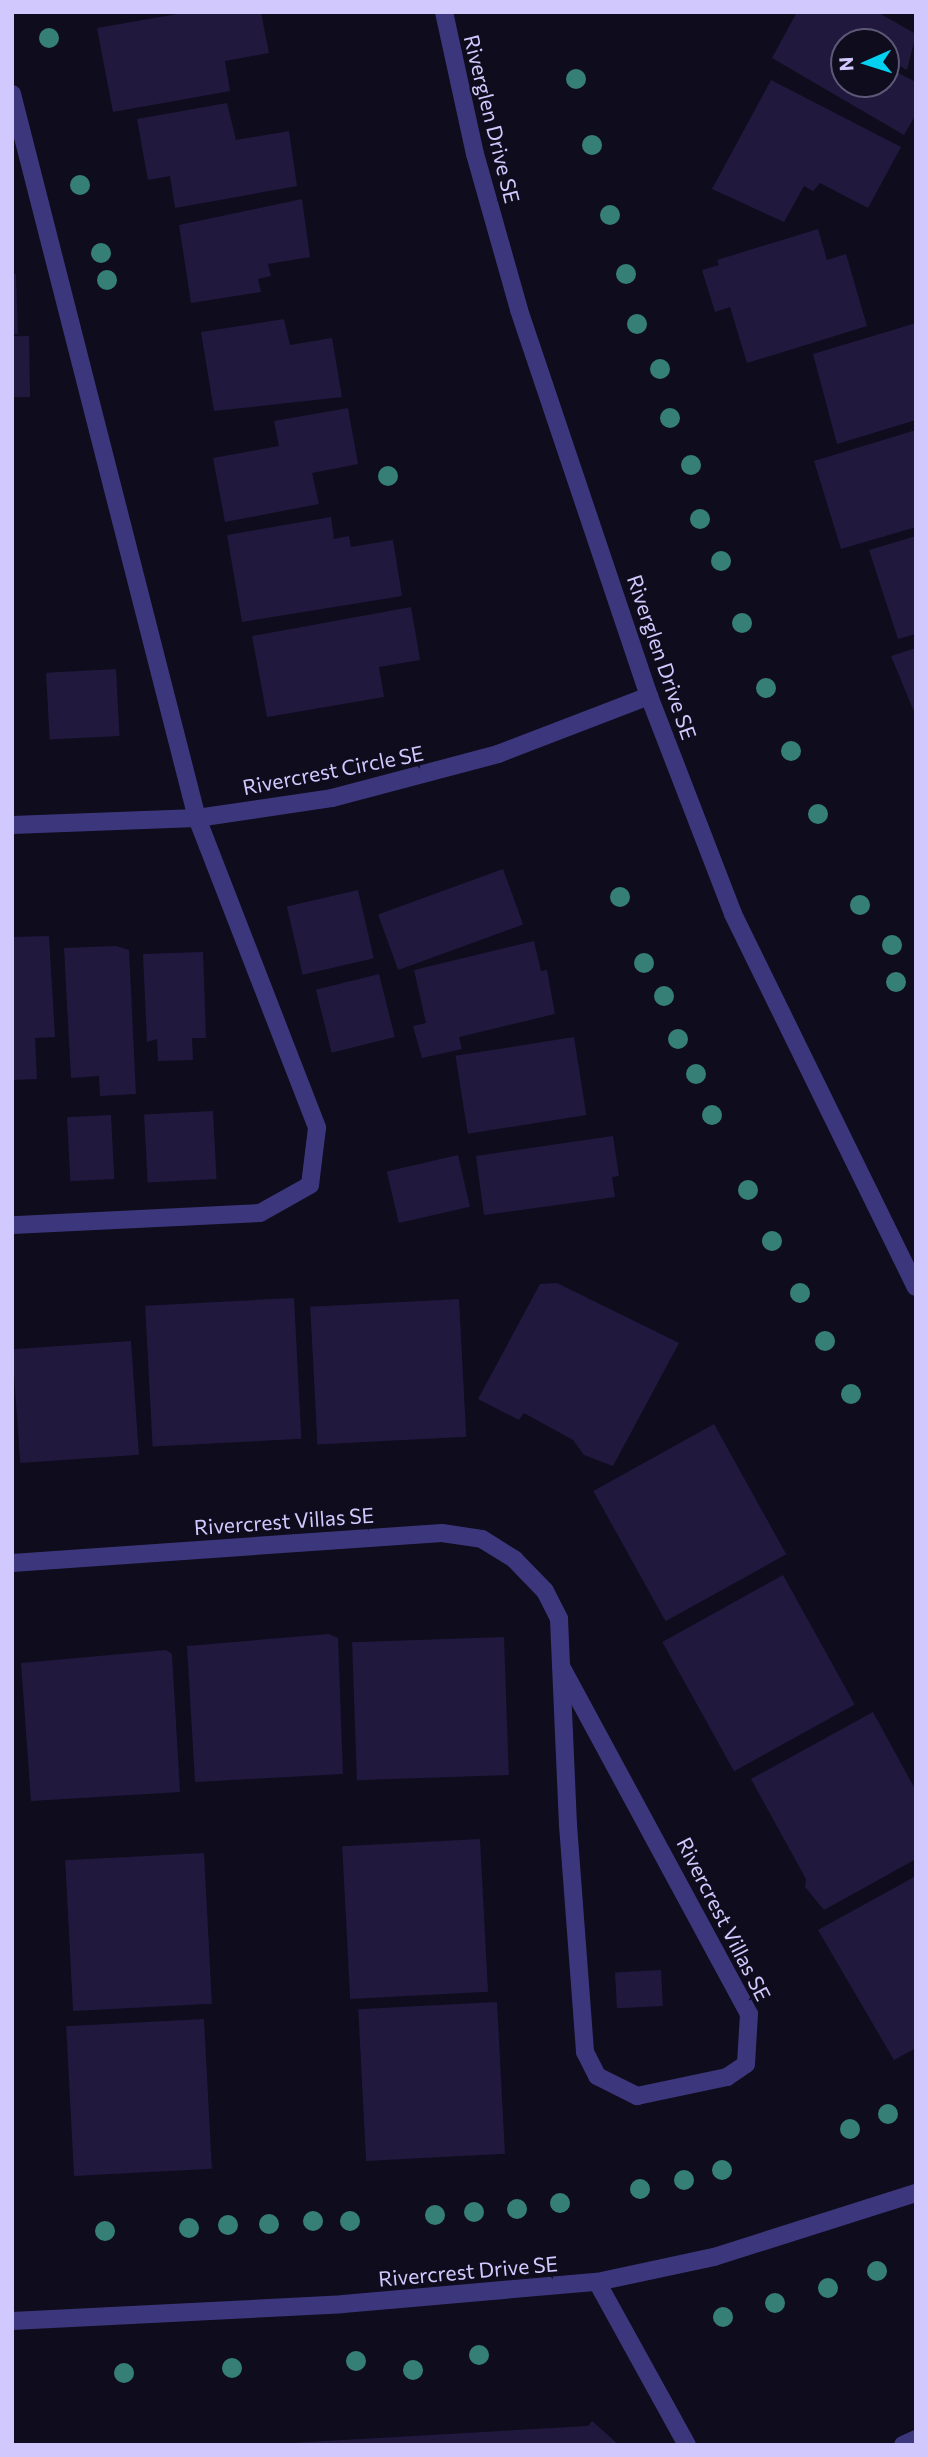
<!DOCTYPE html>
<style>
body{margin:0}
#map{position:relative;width:928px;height:2457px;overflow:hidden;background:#0f0c1d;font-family:Commissioner,sans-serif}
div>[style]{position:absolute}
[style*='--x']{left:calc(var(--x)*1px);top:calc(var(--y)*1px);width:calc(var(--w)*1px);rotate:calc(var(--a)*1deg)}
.building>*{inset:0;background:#21183e;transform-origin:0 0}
.service>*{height:18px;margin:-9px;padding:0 9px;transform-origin:9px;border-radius:9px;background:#3c377c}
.minor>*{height:18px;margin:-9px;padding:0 9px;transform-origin:9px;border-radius:9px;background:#3c377c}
.tertiary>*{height:18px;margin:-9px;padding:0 9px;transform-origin:9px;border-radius:9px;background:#3c377c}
.trees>*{width:20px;height:20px;margin:-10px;border-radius:50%;background:#367f77}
span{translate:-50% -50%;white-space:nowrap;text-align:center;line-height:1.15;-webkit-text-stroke:5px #0f0c1d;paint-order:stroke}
.street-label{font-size:21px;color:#d1c9fe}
.frame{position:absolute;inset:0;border:14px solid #d1c9fe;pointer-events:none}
.north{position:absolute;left:830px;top:28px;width:70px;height:70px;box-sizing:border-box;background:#0f0c1d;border:2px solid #5d5877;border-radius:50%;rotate:267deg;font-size:19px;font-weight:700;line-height:28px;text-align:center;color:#d1c9fe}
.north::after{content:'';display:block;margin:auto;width:24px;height:32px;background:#02d1f1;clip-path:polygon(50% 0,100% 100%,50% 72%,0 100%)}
</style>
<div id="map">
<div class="building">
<div style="clip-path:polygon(189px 12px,261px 12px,269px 53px,225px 61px,230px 91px,113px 112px,97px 28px)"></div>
<div style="clip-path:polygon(evenodd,797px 12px,877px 12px,916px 34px,907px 70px,898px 65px,894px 71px,916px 82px,916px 114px,904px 135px,772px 58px,797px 12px,844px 42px,886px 42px,886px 84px,844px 84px,844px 42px)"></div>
<div style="clip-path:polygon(771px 80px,901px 147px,868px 208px,820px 183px,813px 191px,804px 186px,784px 222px,712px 189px)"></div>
<div style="clip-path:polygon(227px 103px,236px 140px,289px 131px,297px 186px,175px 208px,170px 176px,148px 180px,137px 119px)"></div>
<div style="clip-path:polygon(302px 199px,310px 257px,268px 264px,271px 276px,258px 279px,261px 292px,191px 303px,179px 225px)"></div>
<div style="clip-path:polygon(818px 229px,827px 260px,846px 254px,867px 326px,747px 363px,730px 307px,715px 312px,702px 270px,719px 265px,717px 260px)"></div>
<div style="clip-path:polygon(12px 274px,16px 274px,18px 334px,12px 334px)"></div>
<div style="clip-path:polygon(284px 319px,290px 345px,332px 338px,342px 397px,214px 411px,201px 332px)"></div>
<div style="clip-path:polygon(916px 323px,916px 420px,837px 444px,813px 354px)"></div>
<div style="left:29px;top:336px;width:61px;height:17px;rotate:89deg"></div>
<div style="clip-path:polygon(348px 408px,358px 464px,312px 473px,319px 504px,225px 522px,213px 458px,279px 446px,274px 421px)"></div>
<div style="clip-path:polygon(916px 430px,916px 527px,841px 549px,814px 461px)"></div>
<div style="clip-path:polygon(331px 517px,334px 539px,349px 536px,351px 547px,393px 540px,402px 596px,242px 622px,227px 535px)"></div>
<div style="clip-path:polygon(916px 536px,916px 634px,898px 639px,869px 550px)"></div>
<div style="clip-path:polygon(411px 607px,420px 660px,379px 667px,384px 697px,267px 717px,252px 636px)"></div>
<div style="clip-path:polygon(916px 648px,916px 714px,915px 714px,891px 656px)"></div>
<div style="left:116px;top:669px;width:67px;height:70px;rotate:87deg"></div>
<div style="left:503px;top:869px;width:59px;height:133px;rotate:70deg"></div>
<div style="left:358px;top:890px;width:70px;height:73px;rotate:77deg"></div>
<div style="clip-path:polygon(49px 936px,55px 1037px,35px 1038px,37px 1079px,12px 1080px,12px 937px)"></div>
<div style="clip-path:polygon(534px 941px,541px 971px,547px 970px,555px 1014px,459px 1037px,462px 1049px,422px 1058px,413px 1026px,426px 1023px,414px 970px)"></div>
<div style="clip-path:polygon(116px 946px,129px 950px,136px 1094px,100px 1096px,99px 1076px,71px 1078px,64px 948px)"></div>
<div style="clip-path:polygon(203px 952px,206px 1038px,192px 1038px,193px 1060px,158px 1061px,157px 1039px,147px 1042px,143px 954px)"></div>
<div style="left:379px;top:974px;width:65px;height:65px;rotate:76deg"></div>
<div style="left:574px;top:1037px;width:79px;height:120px;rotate:81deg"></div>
<div style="left:213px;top:1111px;width:68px;height:69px;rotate:87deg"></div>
<div style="left:111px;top:1115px;width:64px;height:44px;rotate:87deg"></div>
<div style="clip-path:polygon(613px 1136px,619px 1176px,612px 1177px,615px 1197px,484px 1215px,476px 1156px)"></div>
<div style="left:458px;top:1155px;width:53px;height:73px;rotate:77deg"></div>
<div style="clip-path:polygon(557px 1283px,679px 1343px,613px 1466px,584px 1455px,573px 1440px,524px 1413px,519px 1420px,478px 1399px,540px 1284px)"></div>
<div style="left:294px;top:1298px;width:141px;height:149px;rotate:87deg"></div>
<div style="left:459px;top:1299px;width:138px;height:149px;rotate:87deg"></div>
<div style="left:131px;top:1341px;width:114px;height:119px;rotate:86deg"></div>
<div style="left:714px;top:1424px;width:149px;height:138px;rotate:61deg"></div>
<div style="left:783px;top:1575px;width:148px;height:138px;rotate:61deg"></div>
<div style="clip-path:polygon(329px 1634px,338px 1638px,343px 1774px,195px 1782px,187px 1646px)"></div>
<div style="left:504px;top:1637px;width:138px;height:152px;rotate:88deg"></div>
<div style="clip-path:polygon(166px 1650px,172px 1654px,180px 1792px,31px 1801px,21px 1663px)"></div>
<div style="clip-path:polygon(873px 1712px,916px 1791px,916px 1859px,824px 1910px,805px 1887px,806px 1879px,751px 1779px)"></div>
<div style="left:480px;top:1839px;width:153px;height:138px;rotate:87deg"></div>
<div style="left:204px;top:1853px;width:151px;height:139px;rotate:87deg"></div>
<div style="clip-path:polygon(916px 1876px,916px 2048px,894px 2060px,818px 1930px)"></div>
<div style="left:661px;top:1970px;width:36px;height:46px;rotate:87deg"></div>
<div style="left:497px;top:2002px;width:152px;height:139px;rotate:87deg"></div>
<div style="left:204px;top:2019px;width:150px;height:138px;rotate:87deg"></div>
<div style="clip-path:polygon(592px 2421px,619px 2445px,255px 2445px,588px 2426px)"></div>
</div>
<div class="service">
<div style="--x:12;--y:94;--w:747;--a:75.67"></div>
<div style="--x:197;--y:818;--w:332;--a:68.8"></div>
<div style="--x:317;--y:1128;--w:57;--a:97"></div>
<div style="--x:310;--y:1185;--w:57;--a:150.8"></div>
<div style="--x:260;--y:1213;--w:248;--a:177.2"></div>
<div style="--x:597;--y:2282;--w:186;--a:61.1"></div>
<div style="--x:903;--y:2445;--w:14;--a:-25"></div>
</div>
<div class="minor">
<div style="--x:12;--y:825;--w:185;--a:-2.2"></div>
<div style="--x:197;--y:818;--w:136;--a:-8.4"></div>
<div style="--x:332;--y:798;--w:172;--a:-14.8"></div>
<div style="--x:498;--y:754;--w:162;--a:-21"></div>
<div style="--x:12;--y:1563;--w:431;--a:-4"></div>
<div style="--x:442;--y:1533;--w:40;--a:8.5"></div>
<div style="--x:482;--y:1539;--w:39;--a:32"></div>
<div style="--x:515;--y:1560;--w:43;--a:45.9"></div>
<div style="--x:545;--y:1591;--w:31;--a:63"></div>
<div style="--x:559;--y:1619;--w:206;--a:87.5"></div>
<div style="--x:568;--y:1825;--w:228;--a:85.7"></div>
<div style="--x:585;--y:2052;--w:27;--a:63"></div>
<div style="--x:597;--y:2076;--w:45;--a:26.6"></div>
<div style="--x:637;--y:2096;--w:92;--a:-11.9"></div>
<div style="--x:727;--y:2077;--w:23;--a:-34"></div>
<div style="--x:746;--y:2064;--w:50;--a:-86.6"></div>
<div style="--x:749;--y:2014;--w:395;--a:-118.4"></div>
<div style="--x:12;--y:2321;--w:331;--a:-2.9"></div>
<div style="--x:343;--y:2304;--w:255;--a:-5"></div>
<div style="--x:597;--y:2282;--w:120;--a:-12.1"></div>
<div style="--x:714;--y:2257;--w:212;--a:-17.6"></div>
</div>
<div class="tertiary">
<div style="--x:444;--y:12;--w:145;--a:77.7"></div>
<div style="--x:475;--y:154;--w:162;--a:74.2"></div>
<div style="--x:519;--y:310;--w:407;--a:71.4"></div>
<div style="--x:649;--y:696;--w:234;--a:68.9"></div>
<div style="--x:733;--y:914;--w:415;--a:63.9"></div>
</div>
<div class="trees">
<div style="left:49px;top:38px"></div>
<div style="left:576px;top:79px"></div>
<div style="left:592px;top:145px"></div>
<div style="left:80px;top:185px"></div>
<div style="left:610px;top:215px"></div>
<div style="left:101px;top:253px"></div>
<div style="left:626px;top:274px"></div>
<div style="left:107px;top:280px"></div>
<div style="left:637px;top:324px"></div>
<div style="left:660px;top:369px"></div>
<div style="left:670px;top:418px"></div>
<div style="left:691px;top:465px"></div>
<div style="left:388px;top:476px"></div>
<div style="left:700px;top:519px"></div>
<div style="left:721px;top:561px"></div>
<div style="left:742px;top:623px"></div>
<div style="left:766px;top:688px"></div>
<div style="left:791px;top:751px"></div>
<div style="left:818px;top:814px"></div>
<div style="left:620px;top:897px"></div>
<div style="left:860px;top:905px"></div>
<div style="left:892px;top:945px"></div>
<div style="left:644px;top:963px"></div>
<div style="left:896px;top:982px"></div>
<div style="left:664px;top:996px"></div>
<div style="left:678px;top:1039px"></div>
<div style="left:696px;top:1074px"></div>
<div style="left:712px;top:1115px"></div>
<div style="left:748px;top:1190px"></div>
<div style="left:772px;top:1241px"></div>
<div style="left:800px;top:1293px"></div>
<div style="left:825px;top:1341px"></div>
<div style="left:851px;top:1394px"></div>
<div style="left:888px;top:2114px"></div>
<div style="left:850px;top:2129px"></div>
<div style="left:722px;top:2170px"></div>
<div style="left:684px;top:2180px"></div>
<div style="left:640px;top:2189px"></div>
<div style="left:560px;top:2203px"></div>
<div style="left:517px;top:2209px"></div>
<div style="left:474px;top:2212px"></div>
<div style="left:435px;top:2215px"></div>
<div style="left:313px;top:2221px"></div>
<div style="left:350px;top:2221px"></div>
<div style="left:269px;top:2224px"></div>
<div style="left:228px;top:2225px"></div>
<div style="left:189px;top:2228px"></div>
<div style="left:105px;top:2231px"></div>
<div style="left:877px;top:2271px"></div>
<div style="left:828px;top:2288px"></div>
<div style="left:775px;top:2303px"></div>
<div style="left:723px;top:2317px"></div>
<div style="left:479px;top:2355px"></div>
<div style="left:356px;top:2361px"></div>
<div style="left:232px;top:2368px"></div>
<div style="left:413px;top:2370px"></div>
<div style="left:124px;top:2373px"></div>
</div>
<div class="street-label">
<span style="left:492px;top:119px;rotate:76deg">Riverglen Drive SE</span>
<span style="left:662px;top:657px;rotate:71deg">Riverglen Drive SE</span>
<span style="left:333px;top:770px;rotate:-11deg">Rivercrest Circle SE</span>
<span style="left:284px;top:1521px;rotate:-4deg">Rivercrest Villas SE</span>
<span style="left:724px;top:1919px;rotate:63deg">Rivercrest Villas SE</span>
<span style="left:468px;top:2271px;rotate:-5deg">Rivercrest Drive SE</span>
</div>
<div class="frame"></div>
<div class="north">N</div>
</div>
